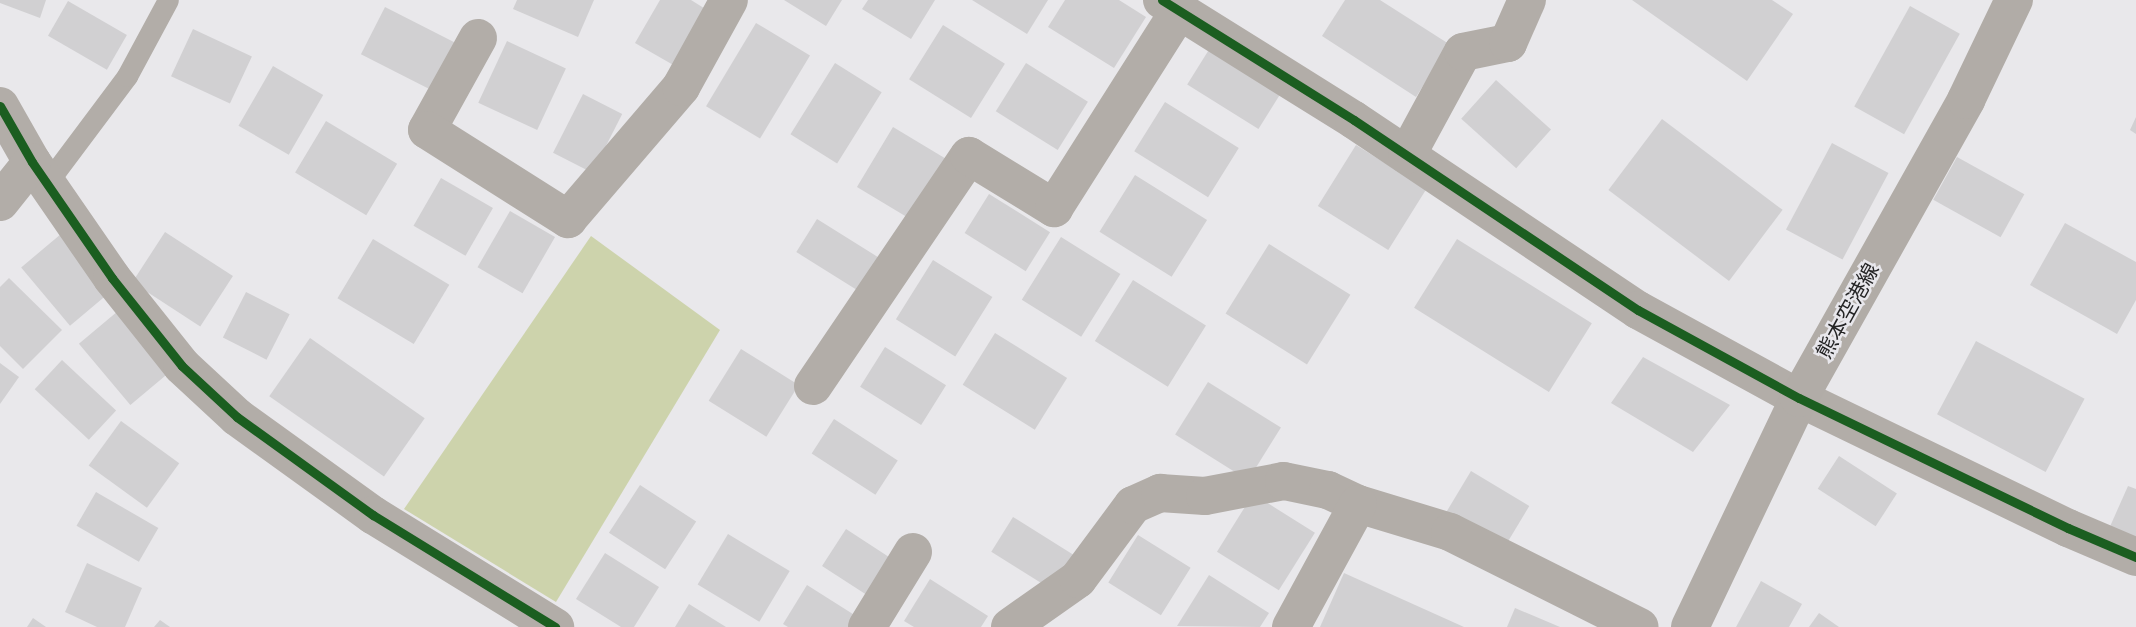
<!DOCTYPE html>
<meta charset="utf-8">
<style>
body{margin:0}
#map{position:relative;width:2136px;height:627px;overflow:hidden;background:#e9e8eb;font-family:Raleway,"Noto Sans JP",sans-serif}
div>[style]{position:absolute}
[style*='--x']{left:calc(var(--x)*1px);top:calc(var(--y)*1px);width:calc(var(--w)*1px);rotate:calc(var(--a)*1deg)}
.green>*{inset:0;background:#cdd3ac}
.building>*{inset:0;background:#d1d0d2;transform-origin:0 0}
.lane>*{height:21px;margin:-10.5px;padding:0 10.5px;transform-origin:10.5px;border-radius:10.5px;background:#b2ada8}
.street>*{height:38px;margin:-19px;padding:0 19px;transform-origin:19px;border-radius:19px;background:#b2ada8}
.secondary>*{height:38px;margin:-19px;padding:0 19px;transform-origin:19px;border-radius:19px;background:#b1aca7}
.cycleway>*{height:9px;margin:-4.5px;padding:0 4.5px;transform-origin:4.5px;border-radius:4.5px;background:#1b5e20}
span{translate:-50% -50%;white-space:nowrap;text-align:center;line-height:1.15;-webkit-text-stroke:5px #e8e7ec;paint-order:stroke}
.street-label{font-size:21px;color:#242425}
</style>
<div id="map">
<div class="green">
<div style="clip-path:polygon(591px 236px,720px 330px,556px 602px,404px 509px)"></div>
</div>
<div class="building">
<div style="clip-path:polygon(0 0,46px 0,40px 18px,0 3px)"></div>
<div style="clip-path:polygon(517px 0,594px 0,578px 37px,513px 9px)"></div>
<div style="clip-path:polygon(660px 0,691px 0,707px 10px,675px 66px,635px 43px)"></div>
<div style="clip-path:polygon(784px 0,842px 0,826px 26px)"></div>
<div style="clip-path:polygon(868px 0,935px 0,911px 39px,862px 9px)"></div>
<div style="clip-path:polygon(972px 0,1048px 0,1027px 34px)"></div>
<div style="clip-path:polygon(1065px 0,1119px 0,1146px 17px,1114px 68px,1048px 27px)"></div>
<div style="clip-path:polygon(1345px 0,1380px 0,1449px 44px,1416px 97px,1322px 36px)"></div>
<div style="clip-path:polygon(1632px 0,1772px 0,1793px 14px,1747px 81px)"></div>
<div style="left:68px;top:1px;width:68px;height:40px;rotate:30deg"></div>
<div style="left:1910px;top:6px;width:57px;height:115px;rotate:29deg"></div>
<div style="left:385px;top:7px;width:80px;height:53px;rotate:27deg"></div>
<div style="left:756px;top:23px;width:63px;height:97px;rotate:31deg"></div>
<div style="left:943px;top:25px;width:73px;height:64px;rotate:32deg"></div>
<div style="left:193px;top:29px;width:65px;height:52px;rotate:25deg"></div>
<div style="left:507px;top:41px;width:65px;height:68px;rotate:25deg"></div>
<div style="left:1210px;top:48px;width:84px;height:43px;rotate:32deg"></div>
<div style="left:835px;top:63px;width:55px;height:84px;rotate:32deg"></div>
<div style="left:1026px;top:63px;width:73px;height:57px;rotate:32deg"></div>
<div style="left:273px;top:66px;width:58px;height:69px;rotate:30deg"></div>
<div style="left:1496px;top:80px;width:74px;height:52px;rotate:42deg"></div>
<div style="left:583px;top:94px;width:44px;height:66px;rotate:27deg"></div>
<div style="left:1165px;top:102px;width:87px;height:58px;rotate:32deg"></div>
<div style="clip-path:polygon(2136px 117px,2136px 134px,2130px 130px)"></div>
<div style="left:1662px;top:119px;width:151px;height:89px;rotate:37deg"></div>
<div style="left:326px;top:121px;width:83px;height:60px;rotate:31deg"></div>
<div style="left:893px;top:127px;width:66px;height:70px;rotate:31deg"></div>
<div style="left:1832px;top:143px;width:64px;height:98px;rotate:28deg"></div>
<div style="left:1356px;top:145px;width:83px;height:72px;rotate:32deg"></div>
<div style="left:1957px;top:157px;width:77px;height:49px;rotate:29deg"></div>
<div style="left:1135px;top:175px;width:85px;height:67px;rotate:32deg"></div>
<div style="left:441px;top:178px;width:60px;height:55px;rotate:30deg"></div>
<div style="left:989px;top:194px;width:72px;height:46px;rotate:32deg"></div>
<div style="left:510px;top:211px;width:52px;height:65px;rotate:30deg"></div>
<div style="left:817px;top:219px;width:72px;height:39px;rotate:32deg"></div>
<div style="clip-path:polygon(2065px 223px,2136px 262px,2136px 300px,2117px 334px,2030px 285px)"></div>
<div style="left:165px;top:232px;width:81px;height:60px;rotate:33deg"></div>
<div style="left:61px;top:234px;width:76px;height:52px;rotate:50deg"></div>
<div style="left:1061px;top:237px;width:70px;height:74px;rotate:32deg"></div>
<div style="left:373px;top:239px;width:89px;height:69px;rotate:31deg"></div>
<div style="left:1457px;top:239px;width:159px;height:81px;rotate:32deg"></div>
<div style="left:1269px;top:244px;width:96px;height:82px;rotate:32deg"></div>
<div style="left:933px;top:260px;width:70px;height:70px;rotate:32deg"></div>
<div style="clip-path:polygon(9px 278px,62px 330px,23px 369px,0 346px,0 287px)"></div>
<div style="left:1133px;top:280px;width:86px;height:72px;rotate:32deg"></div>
<div style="left:246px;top:292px;width:49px;height:51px;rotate:27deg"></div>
<div style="left:118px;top:311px;width:80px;height:51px;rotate:50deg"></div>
<div style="left:995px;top:333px;width:85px;height:61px;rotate:32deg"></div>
<div style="left:310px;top:338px;width:140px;height:71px;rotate:35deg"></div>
<div style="left:1976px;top:341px;width:123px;height:83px;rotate:28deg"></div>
<div style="left:885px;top:347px;width:72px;height:47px;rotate:32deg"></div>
<div style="left:741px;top:349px;width:68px;height:61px;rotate:32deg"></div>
<div style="clip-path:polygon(1643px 357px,1730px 405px,1693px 452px,1611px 403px)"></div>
<div style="left:62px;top:360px;width:74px;height:40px;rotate:43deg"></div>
<div style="clip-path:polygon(0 363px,19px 377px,0 404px)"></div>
<div style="left:1208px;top:382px;width:86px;height:62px;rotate:32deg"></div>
<div style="left:834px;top:419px;width:76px;height:41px;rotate:33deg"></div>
<div style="left:121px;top:421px;width:72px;height:55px;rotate:36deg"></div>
<div style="left:1839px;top:456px;width:69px;height:39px;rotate:33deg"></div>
<div style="left:1471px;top:471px;width:68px;height:54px;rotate:31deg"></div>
<div style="left:640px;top:485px;width:67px;height:57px;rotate:33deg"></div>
<div style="clip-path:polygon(2128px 486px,2136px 489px,2136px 544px,2108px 531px)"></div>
<div style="left:96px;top:492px;width:72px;height:39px;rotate:30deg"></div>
<div style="left:1253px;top:494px;width:73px;height:68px;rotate:32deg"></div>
<div style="left:1013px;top:517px;width:74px;height:41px;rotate:32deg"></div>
<div style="left:846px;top:529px;width:59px;height:44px;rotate:33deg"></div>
<div style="left:728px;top:534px;width:72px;height:59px;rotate:31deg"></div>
<div style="left:1138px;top:535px;width:62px;height:56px;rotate:32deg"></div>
<div style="clip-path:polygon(605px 553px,659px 587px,634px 627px,621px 627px,576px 599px)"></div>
<div style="clip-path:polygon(87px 563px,142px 588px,125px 627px,97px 627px,65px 612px)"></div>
<div style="clip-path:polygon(1344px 573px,1464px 627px,1320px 627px)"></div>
<div style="clip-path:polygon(1209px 575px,1269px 613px,1260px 627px,1177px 626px)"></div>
<div style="clip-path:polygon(930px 579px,988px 616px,981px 627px,914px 627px,904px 621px)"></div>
<div style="clip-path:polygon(1761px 581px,1802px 604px,1789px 627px,1736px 627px)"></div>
<div style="clip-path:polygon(807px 585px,856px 616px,849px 627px,788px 627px,783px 624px)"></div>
<div style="clip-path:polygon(689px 604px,726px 627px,675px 627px)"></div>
<div style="clip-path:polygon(1515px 608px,1560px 627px,1507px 627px)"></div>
<div style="clip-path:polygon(1819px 613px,1839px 627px,1809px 627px)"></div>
<div style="clip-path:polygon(33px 618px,46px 627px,27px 627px)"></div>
<div style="clip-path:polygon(160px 620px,170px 627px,154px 627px)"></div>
</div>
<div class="lane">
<div style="--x:47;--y:183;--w:134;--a:-53.2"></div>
<div style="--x:127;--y:76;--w:86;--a:-61.7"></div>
</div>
<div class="street">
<div style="--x:1162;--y:0;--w:226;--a:32"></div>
<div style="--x:1354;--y:120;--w:342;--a:33.8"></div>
<div style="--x:1638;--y:310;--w:183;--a:28.7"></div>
<div style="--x:1799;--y:398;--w:299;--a:25.8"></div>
<div style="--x:2068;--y:528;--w:74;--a:23.1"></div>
<div style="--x:478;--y:38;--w:105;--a:119"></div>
<div style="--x:427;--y:130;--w:167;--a:32.3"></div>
<div style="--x:568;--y:219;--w:174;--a:-49.4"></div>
<div style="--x:681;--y:87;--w:99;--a:-61.1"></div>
<div style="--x:0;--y:106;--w:64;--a:60.3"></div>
<div style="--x:32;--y:162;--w:141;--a:55.4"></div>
<div style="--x:112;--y:278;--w:112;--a:51.5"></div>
<div style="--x:182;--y:366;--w:75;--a:42.8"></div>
<div style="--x:237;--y:417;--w:168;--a:35.8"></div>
<div style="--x:373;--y:515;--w:214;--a:31.6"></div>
<div style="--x:1407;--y:155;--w:117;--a:-61.5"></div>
<div style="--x:1463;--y:52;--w:46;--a:-11.3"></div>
<div style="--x:1508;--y:43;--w:47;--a:-66.2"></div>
<div style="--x:0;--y:202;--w:51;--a:-51.3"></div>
<div style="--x:813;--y:386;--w:278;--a:-55.9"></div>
<div style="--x:969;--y:156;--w:100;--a:31.5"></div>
<div style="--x:1054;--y:208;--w:233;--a:-57.6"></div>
<div style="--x:867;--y:627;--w:88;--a:-58.5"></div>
<div style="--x:1010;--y:627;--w:83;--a:-35.2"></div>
<div style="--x:1078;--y:579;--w:92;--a:-53.4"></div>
<div style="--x:1133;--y:505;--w:30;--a:-24"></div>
<div style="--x:1160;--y:493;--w:45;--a:3.8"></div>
<div style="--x:1205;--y:496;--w:80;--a:-10.8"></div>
<div style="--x:1284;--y:481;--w:45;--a:11.6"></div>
<div style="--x:1328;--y:490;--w:33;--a:25"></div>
<div style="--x:1358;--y:504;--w:96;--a:16.9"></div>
<div style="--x:1450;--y:532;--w:212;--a:26.6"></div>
<div style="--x:1291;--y:627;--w:140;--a:-61.4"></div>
</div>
<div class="secondary">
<div style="--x:1690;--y:627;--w:254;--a:-64.5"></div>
<div style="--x:1799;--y:398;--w:342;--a:-60.7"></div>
<div style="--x:1966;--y:100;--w:111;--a:-64.4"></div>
</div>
<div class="cycleway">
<div style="--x:1162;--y:0;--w:226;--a:32"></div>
<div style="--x:1354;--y:120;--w:342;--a:33.8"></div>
<div style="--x:1638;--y:310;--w:183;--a:28.7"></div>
<div style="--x:1799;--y:398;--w:299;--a:25.8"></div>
<div style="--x:2068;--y:528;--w:74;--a:23.1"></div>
<div style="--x:0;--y:106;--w:64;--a:60.3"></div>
<div style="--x:32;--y:162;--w:141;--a:55.4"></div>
<div style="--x:112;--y:278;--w:112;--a:51.5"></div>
<div style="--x:182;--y:366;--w:75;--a:42.8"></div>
<div style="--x:237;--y:417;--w:168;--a:35.8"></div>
<div style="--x:373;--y:515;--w:214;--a:31.6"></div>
</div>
<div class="street-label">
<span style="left:1848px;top:311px;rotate:-61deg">熊本空港線</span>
</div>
</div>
